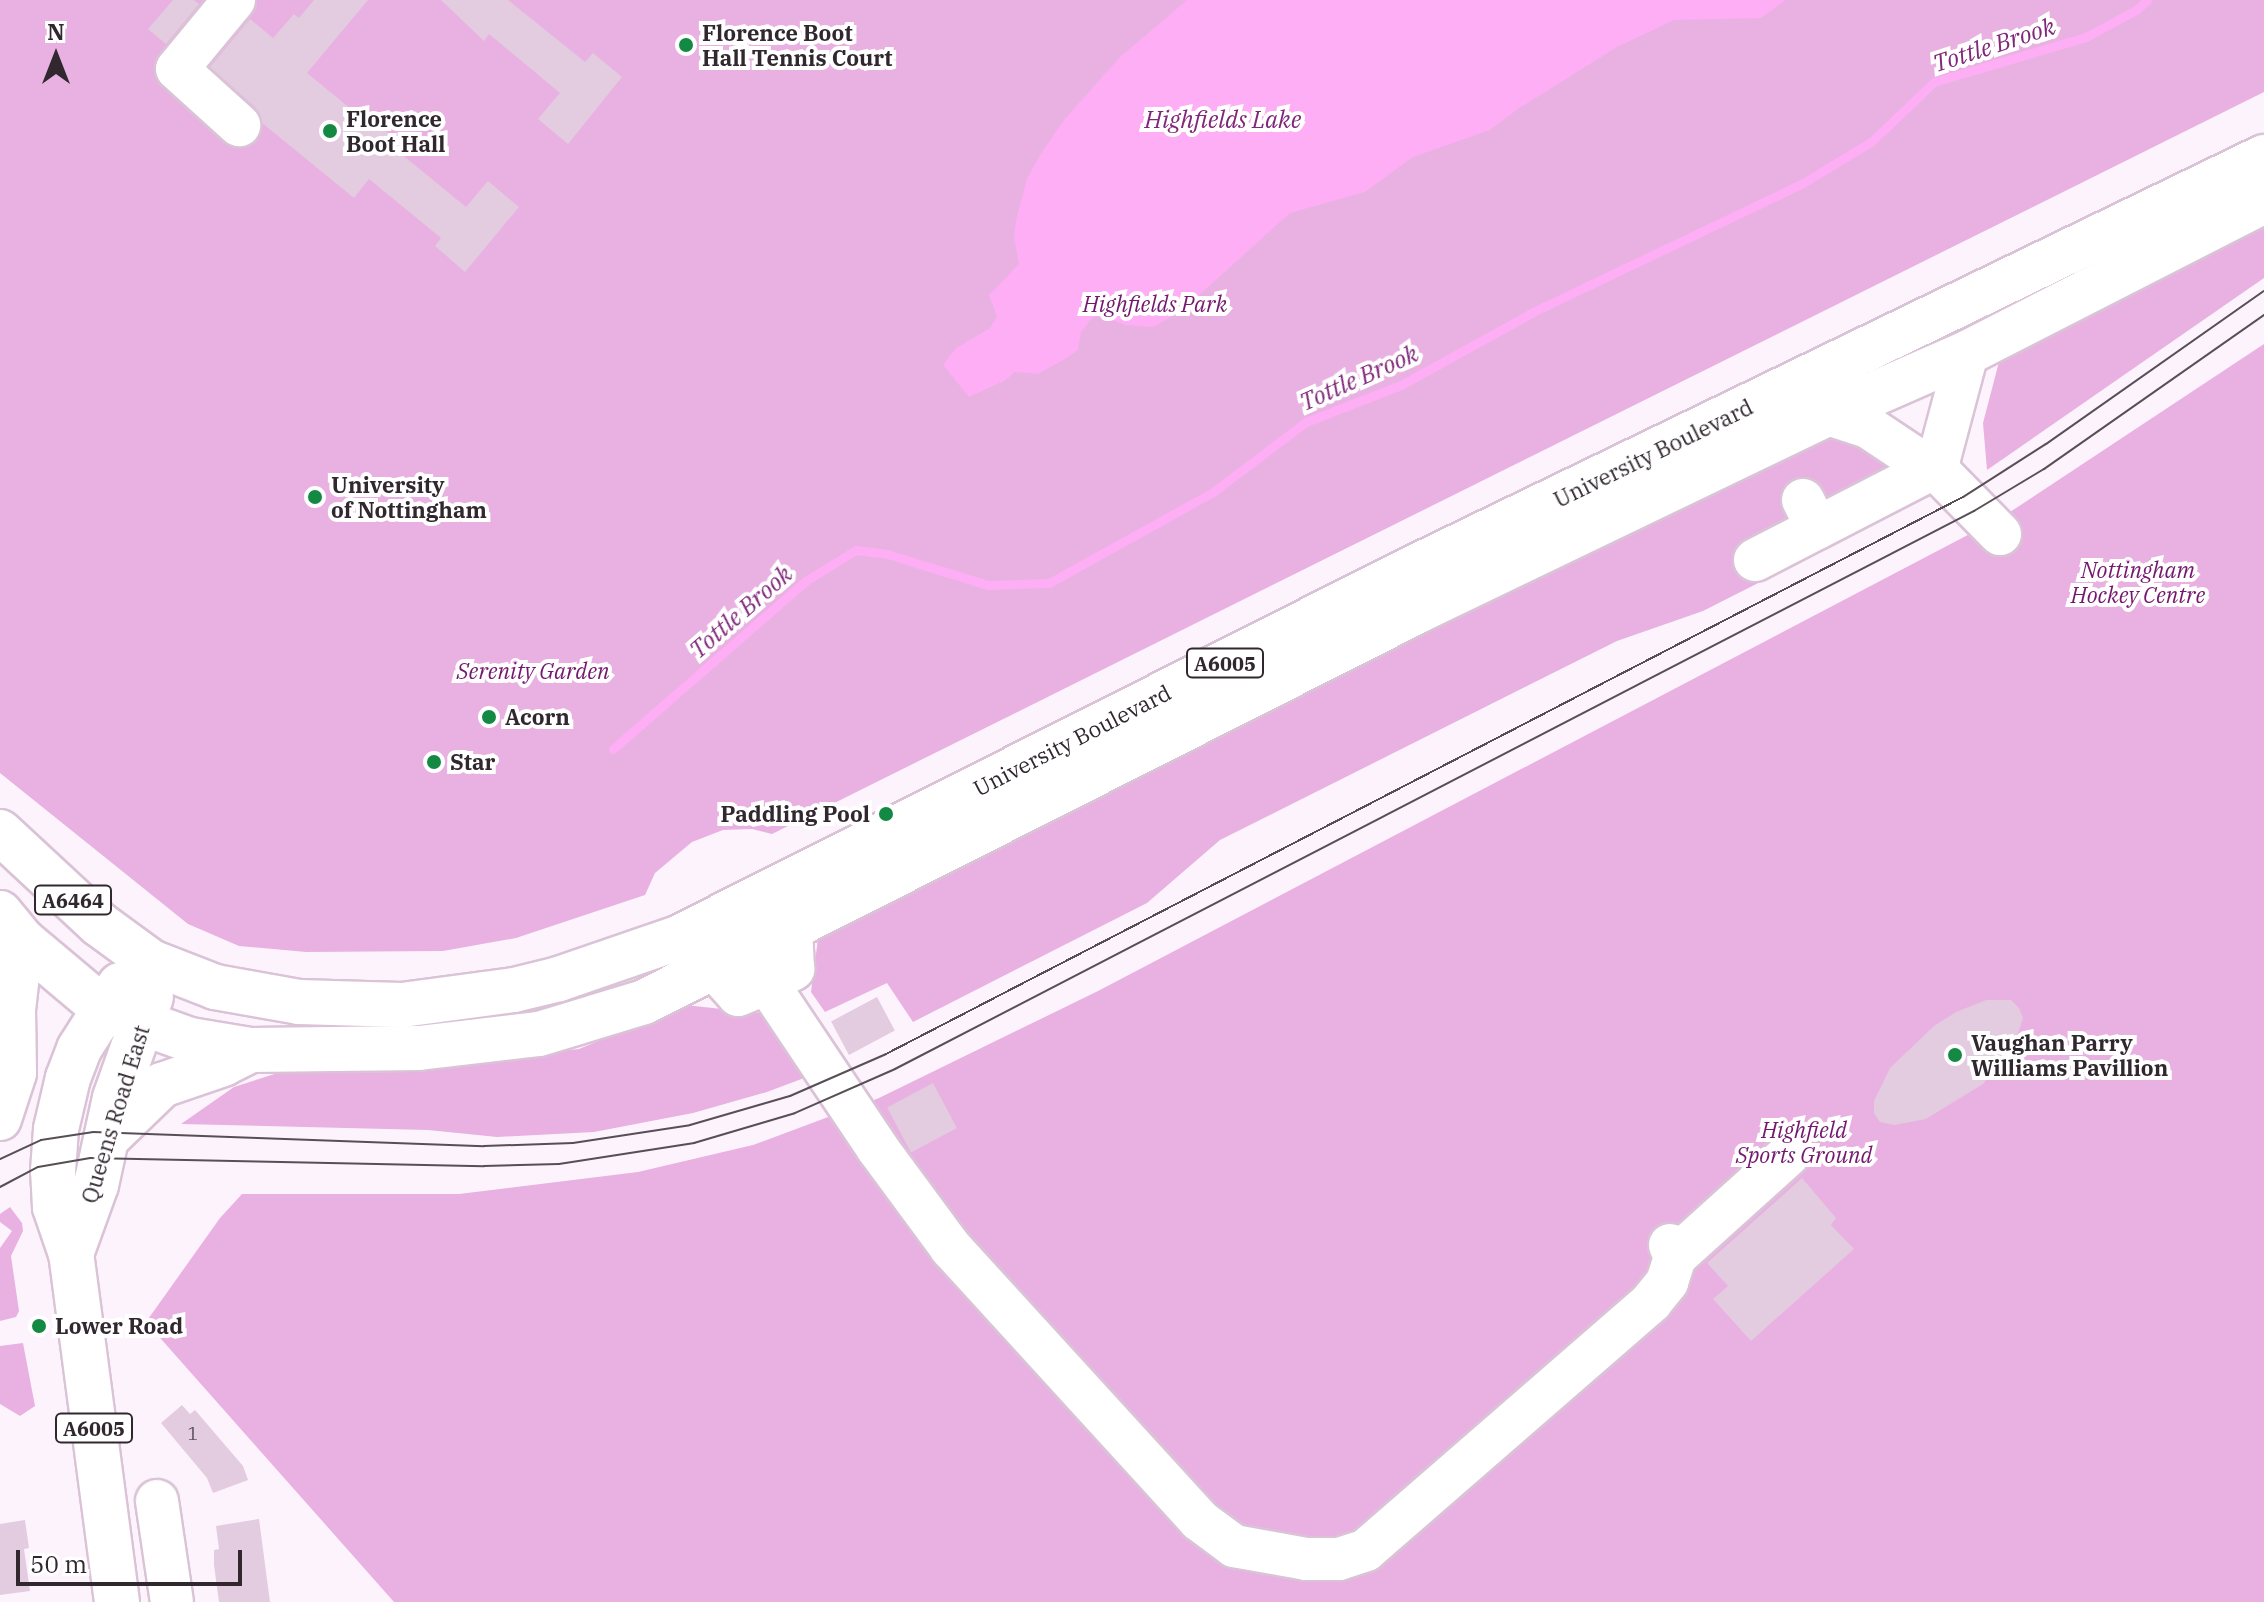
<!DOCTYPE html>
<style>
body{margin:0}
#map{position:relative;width:2264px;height:1602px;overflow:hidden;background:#fdf3fc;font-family:"IBM Plex Serif",serif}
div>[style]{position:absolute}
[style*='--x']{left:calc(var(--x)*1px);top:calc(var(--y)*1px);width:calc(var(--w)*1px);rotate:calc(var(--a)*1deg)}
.green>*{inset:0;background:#e8b1e1}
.water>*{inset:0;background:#fdaef4}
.stream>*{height:9px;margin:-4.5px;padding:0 4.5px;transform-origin:4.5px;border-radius:4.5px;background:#fdaef4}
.building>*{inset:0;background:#e3cbe0;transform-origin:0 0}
.roads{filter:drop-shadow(2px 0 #dac3d7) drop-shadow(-2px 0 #dac3d7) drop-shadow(0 2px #dac3d7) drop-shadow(0 -2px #dac3d7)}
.minor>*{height:42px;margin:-21px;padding:0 21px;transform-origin:21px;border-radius:21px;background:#fff}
.major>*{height:44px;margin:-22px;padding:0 22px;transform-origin:22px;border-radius:22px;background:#fff}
.tram>*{height:2px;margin:-1px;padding:0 1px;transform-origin:1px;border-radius:1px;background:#574e56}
.dots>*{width:22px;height:22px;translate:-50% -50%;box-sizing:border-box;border:4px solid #fff;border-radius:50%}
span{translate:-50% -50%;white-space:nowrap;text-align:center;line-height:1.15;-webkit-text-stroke:8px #fff;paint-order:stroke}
.number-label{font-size:18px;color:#5d505b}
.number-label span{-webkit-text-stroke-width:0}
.shield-label span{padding:2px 6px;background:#fff;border:2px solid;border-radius:6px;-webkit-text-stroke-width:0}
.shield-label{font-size:20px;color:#30272f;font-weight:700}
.poi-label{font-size:22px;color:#30272f;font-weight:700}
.left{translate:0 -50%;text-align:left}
.right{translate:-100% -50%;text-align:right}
.park-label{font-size:22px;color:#73186e;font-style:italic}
.street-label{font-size:22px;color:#30272f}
.water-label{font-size:24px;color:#80277a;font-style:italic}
.north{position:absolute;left:16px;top:16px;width:80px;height:80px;-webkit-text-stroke:6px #fff;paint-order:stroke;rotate:0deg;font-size:22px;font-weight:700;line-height:32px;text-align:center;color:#30272f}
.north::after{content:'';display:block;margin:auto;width:28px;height:36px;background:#30272f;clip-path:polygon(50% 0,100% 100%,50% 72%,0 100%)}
.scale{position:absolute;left:16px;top:1550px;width:226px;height:36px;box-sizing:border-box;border:4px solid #30272f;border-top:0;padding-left:10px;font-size:24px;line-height:28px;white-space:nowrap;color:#30272f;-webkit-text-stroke:6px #fff;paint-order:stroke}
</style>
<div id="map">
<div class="green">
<div style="clip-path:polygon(0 0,2264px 0,2264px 92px,772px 834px,752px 829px,723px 830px,692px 842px,655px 873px,645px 895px,516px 938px,443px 951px,306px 952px,239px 946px,188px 924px,0 773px)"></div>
<div style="clip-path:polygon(2264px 228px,2264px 278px,1987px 470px,1983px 423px,2000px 358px)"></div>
<div style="clip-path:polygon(2264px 344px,2264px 1602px,394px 1602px,146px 1322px,220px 1218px,242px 1194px,459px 1194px,638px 1172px,753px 1145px,879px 1098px,1098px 991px,2004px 516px)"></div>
<div style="clip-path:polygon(1859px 417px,1956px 483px,1703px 611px,1617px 641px,1220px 840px,1147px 903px,913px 1022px,887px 983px,825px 1012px,811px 992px,819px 931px)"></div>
<div style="clip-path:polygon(685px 1005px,759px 1013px,812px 1075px,767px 1092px,693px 1113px,594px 1132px,497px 1137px,428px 1130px,181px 1124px,234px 1087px,303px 1065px,421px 1066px,579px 1049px)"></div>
<div style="clip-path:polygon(10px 1207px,22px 1223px,23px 1231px,11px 1256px,19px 1311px,16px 1317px,0 1321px,0 1248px,12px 1231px,0 1222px,0 1214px)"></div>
<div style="clip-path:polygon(23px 1343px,35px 1406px,20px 1416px,0 1404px,0 1346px)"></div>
</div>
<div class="water">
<div style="clip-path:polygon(1187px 0,1786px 0,1761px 18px,1674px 20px,1617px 47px,1518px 109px,1490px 130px,1413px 157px,1365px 192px,1290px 213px,1185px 308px,1154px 327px,1125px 325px,1103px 316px,1093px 317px,1081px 332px,1078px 350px,1065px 359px,1038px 374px,1015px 372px,1004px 381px,969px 397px,943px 365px,956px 348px,989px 329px,997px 317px,989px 295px,1019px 264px,1014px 237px,1016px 220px,1027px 179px,1040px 155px,1064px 120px,1119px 58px)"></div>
</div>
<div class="stream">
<div style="--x:613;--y:749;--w:257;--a:-41.1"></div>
<div style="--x:807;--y:580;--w:57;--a:-31.5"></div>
<div style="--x:856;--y:550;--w:31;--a:7"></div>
<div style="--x:887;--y:554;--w:106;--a:17.1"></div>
<div style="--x:988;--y:585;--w:61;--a:-1.9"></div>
<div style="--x:1049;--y:583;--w:188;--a:-29"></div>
<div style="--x:1213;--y:492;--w:116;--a:-37"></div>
<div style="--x:1306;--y:422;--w:102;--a:-21.3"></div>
<div style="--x:1401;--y:385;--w:153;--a:-28.9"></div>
<div style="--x:1535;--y:311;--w:297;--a:-25.5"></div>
<div style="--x:1803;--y:183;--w:79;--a:-31.1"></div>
<div style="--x:1871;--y:142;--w:87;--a:-43.6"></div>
<div style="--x:1934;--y:82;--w:159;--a:-16.5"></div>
<div style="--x:2086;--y:37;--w:57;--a:-28.4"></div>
<div style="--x:2136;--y:10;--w:15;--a:-42"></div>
</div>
<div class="building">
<div style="clip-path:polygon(173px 0,194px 0,199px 4px,166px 44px,148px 29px)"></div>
<div style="clip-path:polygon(314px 0,368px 0,307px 73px,373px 127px,376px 123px,399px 142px,394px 148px,466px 207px,488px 181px,519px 207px,465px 272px,435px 246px,441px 238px,369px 179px,354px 198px,262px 123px,255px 107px,210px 67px,250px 19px,273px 38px,294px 14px,299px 18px)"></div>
<div style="clip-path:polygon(441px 0,508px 0,585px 62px,593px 53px,622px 77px,568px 144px,538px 119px,560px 93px,489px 34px,484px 41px)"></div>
<div style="left:877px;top:997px;width:38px;height:52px;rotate:62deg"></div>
<div style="clip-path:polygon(1986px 1000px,2011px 1000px,2019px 1008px,2023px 1018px,2015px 1042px,1983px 1084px,1926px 1119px,1894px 1125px,1880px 1122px,1874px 1113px,1874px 1101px,1890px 1068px,1934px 1026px,1956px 1012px)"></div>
<div style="left:933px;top:1083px;width:51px;height:52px;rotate:62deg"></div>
<div style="clip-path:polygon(1802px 1178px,1836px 1218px,1831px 1225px,1854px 1249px,1751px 1341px,1713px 1299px,1728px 1286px,1707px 1263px)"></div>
<div style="clip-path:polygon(182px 1405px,190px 1414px,195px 1410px,243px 1466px,248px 1480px,213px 1493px,207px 1478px,161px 1423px)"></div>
<div style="clip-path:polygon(259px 1519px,270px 1602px,219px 1602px,214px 1565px,214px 1550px,219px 1549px,216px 1526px)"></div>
<div style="clip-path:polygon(25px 1520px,29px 1548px,24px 1549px,30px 1591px,0 1595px,0 1524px)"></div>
</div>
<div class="roads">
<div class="minor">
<div style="--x:234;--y:0;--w:89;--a:129.6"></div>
<div style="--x:177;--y:69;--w:84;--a:42.1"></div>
<div style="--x:1828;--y:414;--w:42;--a:18"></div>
<div style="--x:1868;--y:427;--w:61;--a:33.7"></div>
<div style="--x:1919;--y:461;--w:19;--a:16"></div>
<div style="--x:1937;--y:466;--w:13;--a:58"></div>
<div style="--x:1944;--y:477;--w:80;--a:45.5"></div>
<div style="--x:1803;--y:500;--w:31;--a:63"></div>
<div style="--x:1817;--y:528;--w:135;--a:-27.3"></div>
<div style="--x:1937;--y:466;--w:117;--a:-75.1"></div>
<div style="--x:1755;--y:560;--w:70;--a:-27.3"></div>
<div style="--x:714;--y:968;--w:36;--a:48"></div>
<div style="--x:738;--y:995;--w:31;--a:-22"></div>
<div style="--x:767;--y:983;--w:30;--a:-28"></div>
<div style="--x:793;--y:969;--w:41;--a:-92.8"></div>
<div style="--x:767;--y:983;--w:200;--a:56.2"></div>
<div style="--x:878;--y:1149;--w:123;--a:53.6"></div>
<div style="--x:951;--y:1248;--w:368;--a:47.6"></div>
<div style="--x:1199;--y:1520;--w:44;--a:36.6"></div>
<div style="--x:1234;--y:1546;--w:73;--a:10.2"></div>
<div style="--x:1306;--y:1559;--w:33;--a:0"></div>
<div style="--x:1339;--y:1559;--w:28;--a:-18"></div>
<div style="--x:1366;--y:1550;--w:378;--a:-41"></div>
<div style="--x:1651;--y:1302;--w:26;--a:-51"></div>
<div style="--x:1667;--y:1282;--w:26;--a:-72"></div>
<div style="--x:1675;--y:1257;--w:13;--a:-113"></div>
<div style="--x:0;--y:1119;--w:48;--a:-71.9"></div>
<div style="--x:15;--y:1073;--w:63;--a:-90.9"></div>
<div style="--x:14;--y:1010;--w:70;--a:-83.5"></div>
<div style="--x:1675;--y:1257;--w:151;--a:-42"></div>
<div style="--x:157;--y:1501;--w:102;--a:81.6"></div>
</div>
<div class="major">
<div style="--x:0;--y:832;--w:135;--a:42.9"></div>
<div style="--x:99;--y:924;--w:64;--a:36.2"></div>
<div style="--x:151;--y:962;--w:69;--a:21.3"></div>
<div style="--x:215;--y:987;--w:85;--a:10.1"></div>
<div style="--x:299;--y:1002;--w:103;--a:1.7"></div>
<div style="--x:402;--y:1005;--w:113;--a:-7.6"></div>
<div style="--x:514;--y:990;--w:46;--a:-13.7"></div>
<div style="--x:559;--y:979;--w:126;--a:-19"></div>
<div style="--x:678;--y:938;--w:818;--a:-26.72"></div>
<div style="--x:1409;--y:570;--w:950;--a:-25.78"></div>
<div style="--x:0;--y:913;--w:35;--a:51"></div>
<div style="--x:22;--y:940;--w:107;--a:40.1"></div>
<div style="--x:104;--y:1009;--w:91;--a:19.8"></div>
<div style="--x:190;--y:1040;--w:61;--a:9.5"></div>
<div style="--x:250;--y:1050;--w:169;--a:-0.7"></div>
<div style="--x:419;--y:1048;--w:121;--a:-6.7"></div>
<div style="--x:539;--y:1034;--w:110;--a:-16.9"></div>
<div style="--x:644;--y:1002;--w:869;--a:-26.8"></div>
<div style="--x:1420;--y:610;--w:453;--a:-25.7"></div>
<div style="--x:1828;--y:414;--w:152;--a:-23.7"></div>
<div style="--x:1967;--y:353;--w:334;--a:-27.1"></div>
<div style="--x:106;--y:1139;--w:78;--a:-44"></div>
<div style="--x:162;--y:1085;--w:65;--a:-19"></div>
<div style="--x:223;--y:1064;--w:30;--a:-27"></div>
<div style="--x:71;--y:1254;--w:73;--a:-70.1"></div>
<div style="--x:96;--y:1185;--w:89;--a:-77.7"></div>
<div style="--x:115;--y:1098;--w:107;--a:-70.4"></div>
<div style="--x:117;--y:1602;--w:351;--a:-97.5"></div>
<div style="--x:71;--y:1254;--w:50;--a:-108.8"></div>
<div style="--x:55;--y:1207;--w:36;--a:-93"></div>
<div style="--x:53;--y:1171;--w:42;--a:-85.9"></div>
<div style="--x:56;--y:1129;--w:52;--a:-76.8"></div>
<div style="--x:68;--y:1078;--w:31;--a:-69"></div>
<div style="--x:79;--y:1049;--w:76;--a:-57.4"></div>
</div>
</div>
<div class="tram">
<div style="--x:0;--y:1159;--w:45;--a:-24.9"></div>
<div style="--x:41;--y:1140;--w:53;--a:-8.7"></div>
<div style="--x:93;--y:1132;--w:391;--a:2.1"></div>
<div style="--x:484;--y:1146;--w:89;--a:-1.9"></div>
<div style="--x:573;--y:1143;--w:118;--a:-8.7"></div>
<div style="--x:690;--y:1125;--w:104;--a:-16.2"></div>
<div style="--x:790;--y:1096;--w:105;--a:-23.6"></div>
<div style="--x:886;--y:1054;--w:1213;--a:-27.35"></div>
<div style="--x:1963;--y:497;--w:98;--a:-32.6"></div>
<div style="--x:2046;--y:444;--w:266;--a:-35.1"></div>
<div style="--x:0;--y:1187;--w:43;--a:-27.8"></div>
<div style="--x:38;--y:1167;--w:53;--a:-9.8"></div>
<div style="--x:90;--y:1158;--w:394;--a:1.2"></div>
<div style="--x:484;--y:1166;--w:75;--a:-1.5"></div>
<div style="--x:559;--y:1164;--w:137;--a:-8.8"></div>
<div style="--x:694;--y:1143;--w:105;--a:-16.5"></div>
<div style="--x:795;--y:1113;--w:109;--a:-23.7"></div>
<div style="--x:895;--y:1069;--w:1215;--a:-27.35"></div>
<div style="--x:1974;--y:511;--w:82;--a:-31"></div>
<div style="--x:2044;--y:469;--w:269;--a:-35"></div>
</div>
<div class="dots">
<div style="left:686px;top:45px;background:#138943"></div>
<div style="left:330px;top:131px;background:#138943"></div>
<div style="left:315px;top:497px;background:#138943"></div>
<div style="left:489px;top:717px;background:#138943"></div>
<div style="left:434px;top:762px;background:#138943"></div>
<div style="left:886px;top:814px;background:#138943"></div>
<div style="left:1955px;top:1055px;background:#138943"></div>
<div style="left:39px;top:1326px;background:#138943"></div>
</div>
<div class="number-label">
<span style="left:193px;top:1434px">1</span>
</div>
<div class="shield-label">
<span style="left:1225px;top:663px">A6005</span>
<span style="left:73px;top:900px">A6464</span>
<span style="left:94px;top:1428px">A6005</span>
</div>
<div class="poi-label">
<span class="left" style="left:702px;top:45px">Florence Boot<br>Hall Tennis Court</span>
<span class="left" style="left:346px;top:131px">Florence<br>Boot Hall</span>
<span class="left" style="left:331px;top:497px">University<br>of Nottingham</span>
<span class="left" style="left:505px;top:717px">Acorn</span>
<span class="left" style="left:450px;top:762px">Star</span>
<span class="right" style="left:870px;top:814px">Paddling Pool</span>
<span class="left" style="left:1971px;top:1055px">Vaughan Parry<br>Williams Pavillion</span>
<span class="left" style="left:55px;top:1326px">Lower Road</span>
</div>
<div class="park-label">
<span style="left:1155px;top:304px">Highfields Park</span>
<span style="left:2138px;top:582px">Nottingham<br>Hockey Centre</span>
<span style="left:533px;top:671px">Serenity Garden</span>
<span style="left:1804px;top:1142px">Highfield<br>Sports Ground</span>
</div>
<div class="street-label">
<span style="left:1653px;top:453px;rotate:-26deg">University Boulevard</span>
<span style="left:1072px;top:740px;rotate:-27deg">University Boulevard</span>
<span style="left:115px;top:1114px;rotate:-73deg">Queens Road East</span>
</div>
<div class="water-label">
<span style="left:1994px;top:45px;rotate:-18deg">Tottle Brook</span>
<span style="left:1223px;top:120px">Highfields Lake</span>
<span style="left:1359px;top:378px;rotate:-24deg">Tottle Brook</span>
<span style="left:741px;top:612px;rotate:-41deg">Tottle Brook</span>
</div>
<div class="north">N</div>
<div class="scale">50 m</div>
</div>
